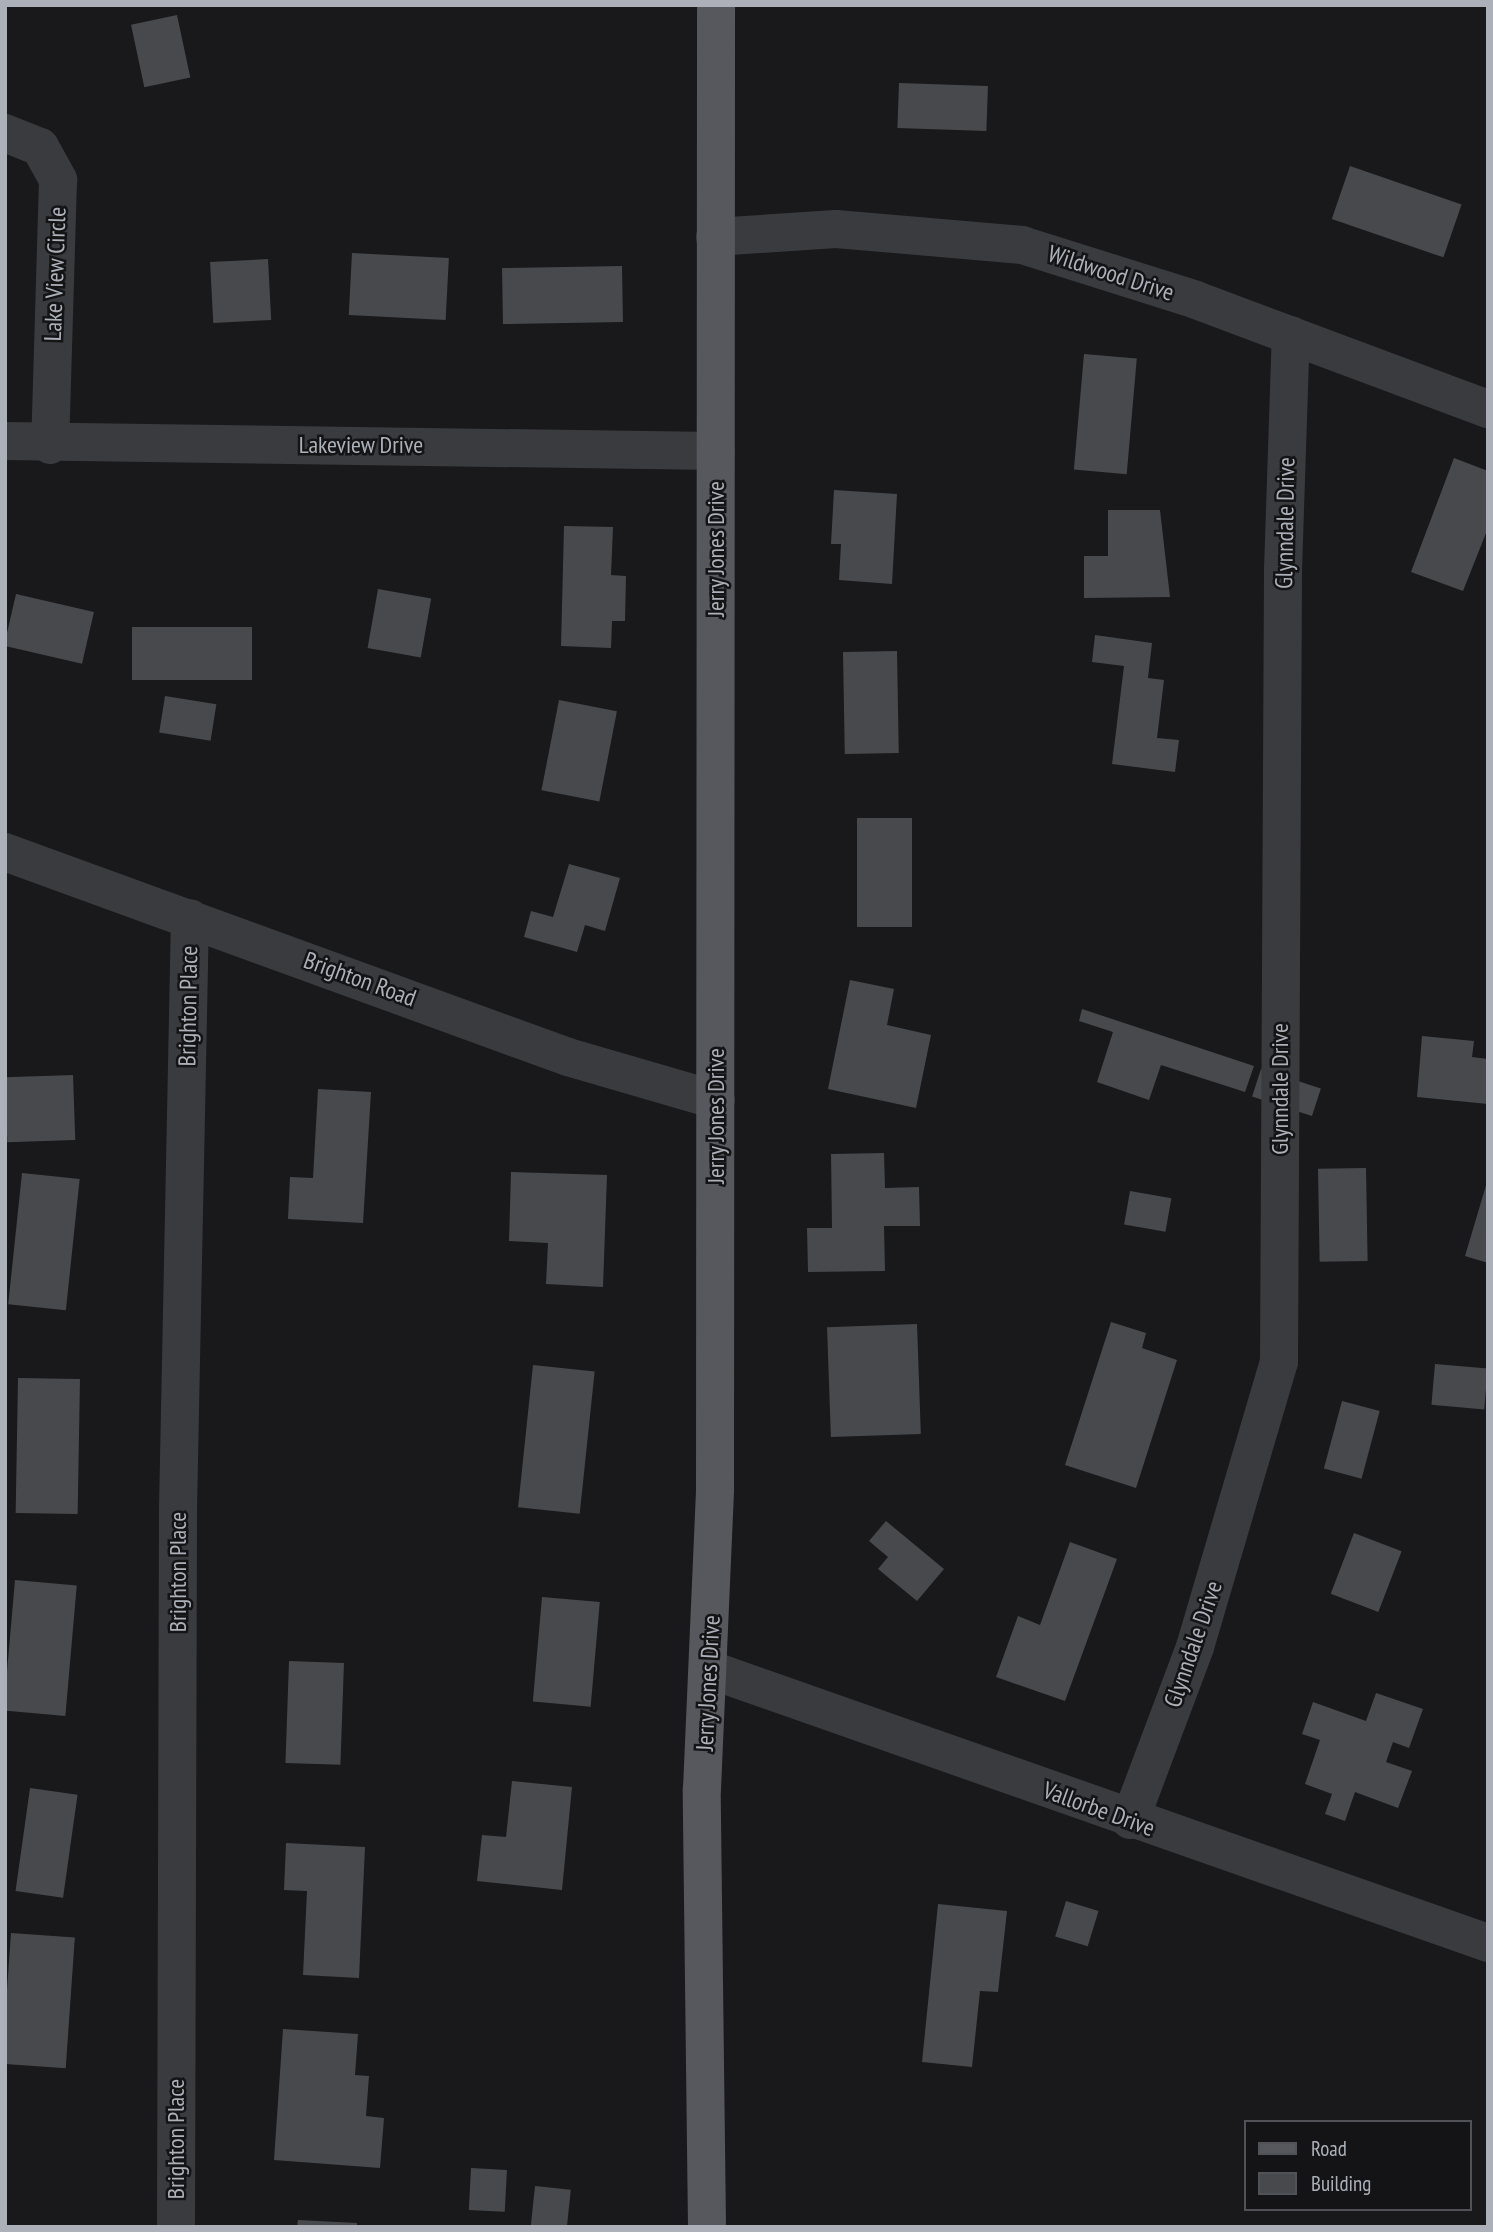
<!DOCTYPE html>
<style>
body{margin:0}
#map{position:relative;width:1493px;height:2232px;overflow:hidden;background:#19191b;font-family:"PT Sans Narrow",sans-serif}
div>[style]{position:absolute}
[style*='--x']{left:calc(var(--x)*1px);top:calc(var(--y)*1px);width:calc(var(--w)*1px);rotate:calc(var(--a)*1deg)}
.building>*{inset:0;background:#48494d;transform-origin:0 0}
.minor>*{height:38px;margin:-19px;padding:0 19px;transform-origin:19px;border-radius:19px;background:#3a3b3f}
.major>*{height:38px;margin:-19px;padding:0 19px;transform-origin:19px;border-radius:19px;background:#57585e}
span{translate:-50% -50%;white-space:nowrap;text-align:center;line-height:1.15;-webkit-text-stroke:5px #141416;paint-order:stroke}
.street-label{font-size:24px;color:#acb0b9}
.frame{position:absolute;inset:0;border:7px solid #acb0b9;pointer-events:none}
.legend{position:absolute;left:1244px;top:2120px;width:228px;height:91px;box-sizing:border-box;background:#141416;border:2px solid #515257;margin:0;padding:9px 12px;list-style:none;font-size:21px;color:#acb0b9}
.legend li{display:flex;align-items:center;gap:14px;height:35px}
.legend b{width:35px;border:2px solid #515257}
</style>
<div id="map">
<div class="building">
<div style="left:177px;top:15px;width:64px;height:47px;rotate:78deg"></div>
<div style="left:899px;top:83px;width:89px;height:45px;rotate:2deg"></div>
<div style="left:1350px;top:166px;width:118px;height:56px;rotate:19deg"></div>
<div style="left:352px;top:253px;width:97px;height:62px;rotate:3deg"></div>
<div style="left:268px;top:259px;width:61px;height:58px;rotate:87deg"></div>
<div style="left:622px;top:266px;width:56px;height:120px;rotate:89deg"></div>
<div style="left:1084px;top:354px;width:53px;height:116px;rotate:5deg"></div>
<div style="clip-path:polygon(1454px 458px,1488px 471px,1488px 528px,1463px 591px,1411px 572px)"></div>
<div style="clip-path:polygon(834px 490px,897px 494px,892px 584px,839px 580px,841px 544px,831px 544px)"></div>
<div style="clip-path:polygon(1108px 510px,1160px 510px,1170px 597px,1084px 598px,1084px 556px,1108px 556px)"></div>
<div style="clip-path:polygon(564px 526px,613px 527px,611px 575px,626px 576px,625px 621px,612px 621px,611px 648px,561px 646px)"></div>
<div style="left:378px;top:589px;width:54px;height:60px;rotate:10deg"></div>
<div style="left:16px;top:594px;width:80px;height:53px;rotate:13deg"></div>
<div style="left:132px;top:627px;width:120px;height:53px"></div>
<div style="clip-path:polygon(1095px 635px,1152px 643px,1148px 678px,1164px 680px,1157px 738px,1179px 740px,1175px 772px,1112px 764px,1124px 666px,1092px 662px)"></div>
<div style="left:897px;top:651px;width:102px;height:54px;rotate:89deg"></div>
<div style="left:165px;top:696px;width:52px;height:37px;rotate:9deg"></div>
<div style="left:559px;top:700px;width:59px;height:92px;rotate:11deg"></div>
<div style="left:912px;top:818px;width:109px;height:55px;rotate:90deg"></div>
<div style="clip-path:polygon(569px 864px,620px 878px,605px 931px,585px 925px,577px 952px,524px 937px,531px 911px,553px 917px)"></div>
<div style="clip-path:polygon(850px 980px,894px 989px,887px 1025px,931px 1035px,916px 1108px,828px 1089px)"></div>
<div style="clip-path:polygon(1082px 1009px,1254px 1066px,1245px 1092px,1161px 1065px,1149px 1100px,1097px 1082px,1113px 1032px,1079px 1021px)"></div>
<div style="clip-path:polygon(1422px 1036px,1474px 1041px,1472px 1057px,1488px 1059px,1488px 1104px,1417px 1097px)"></div>
<div style="left:1261px;top:1069px;width:63px;height:29px;rotate:18deg"></div>
<div style="left:73px;top:1075px;width:65px;height:68px;rotate:88deg"></div>
<div style="clip-path:polygon(318px 1089px,371px 1092px,363px 1223px,288px 1219px,290px 1177px,313px 1178px)"></div>
<div style="clip-path:polygon(884px 1153px,885px 1188px,919px 1187px,920px 1226px,884px 1226px,885px 1271px,808px 1272px,807px 1228px,832px 1228px,831px 1154px)"></div>
<div style="left:1366px;top:1168px;width:93px;height:48px;rotate:89deg"></div>
<div style="clip-path:polygon(511px 1172px,607px 1175px,603px 1287px,546px 1284px,548px 1243px,509px 1241px)"></div>
<div style="left:22px;top:1173px;width:58px;height:132px;rotate:6deg"></div>
<div style="clip-path:polygon(1487px 1182px,1488px 1183px,1488px 1263px,1465px 1256px)"></div>
<div style="left:1130px;top:1191px;width:42px;height:34px;rotate:10deg"></div>
<div style="clip-path:polygon(1111px 1322px,1146px 1333px,1142px 1348px,1177px 1360px,1136px 1488px,1065px 1465px)"></div>
<div style="left:917px;top:1324px;width:110px;height:90px;rotate:88deg"></div>
<div style="left:1435px;top:1364px;width:53px;height:41px;rotate:5deg"></div>
<div style="left:533px;top:1365px;width:62px;height:143px;rotate:6deg"></div>
<div style="left:18px;top:1378px;width:62px;height:135px;rotate:1deg"></div>
<div style="left:1342px;top:1401px;width:39px;height:70px;rotate:15deg"></div>
<div style="clip-path:polygon(886px 1521px,944px 1569px,917px 1601px,878px 1569px,888px 1557px,869px 1541px)"></div>
<div style="left:1354px;top:1533px;width:51px;height:65px;rotate:21deg"></div>
<div style="clip-path:polygon(1070px 1542px,1117px 1559px,1065px 1701px,996px 1677px,1018px 1616px,1040px 1625px)"></div>
<div style="left:15px;top:1580px;width:62px;height:131px;rotate:5deg"></div>
<div style="left:542px;top:1597px;width:58px;height:105px;rotate:5deg"></div>
<div style="left:289px;top:1661px;width:55px;height:102px;rotate:2deg"></div>
<div style="clip-path:polygon(1376px 1693px,1423px 1709px,1409px 1748px,1393px 1742px,1386px 1762px,1412px 1771px,1398px 1808px,1355px 1792px,1345px 1821px,1325px 1814px,1332px 1794px,1305px 1784px,1320px 1740px,1302px 1734px,1313px 1702px,1366px 1721px)"></div>
<div style="clip-path:polygon(512px 1781px,572px 1787px,562px 1890px,477px 1881px,482px 1835px,506px 1837px)"></div>
<div style="left:30px;top:1788px;width:48px;height:104px;rotate:8deg"></div>
<div style="clip-path:polygon(286px 1843px,365px 1847px,359px 1978px,303px 1975px,307px 1891px,284px 1890px)"></div>
<div style="left:1066px;top:1901px;width:34px;height:37px;rotate:17deg"></div>
<div style="clip-path:polygon(938px 1904px,1007px 1911px,998px 1992px,980px 1991px,972px 2067px,922px 2062px)"></div>
<div style="left:11px;top:1933px;width:64px;height:131px;rotate:4deg"></div>
<div style="clip-path:polygon(283px 2029px,358px 2034px,355px 2075px,369px 2076px,366px 2116px,384px 2118px,380px 2168px,274px 2160px)"></div>
<div style="left:471px;top:2168px;width:36px;height:42px;rotate:3deg"></div>
<div style="left:535px;top:2186px;width:36px;height:41px;rotate:6deg"></div>
<div style="clip-path:polygon(298px 2220px,357px 2223px,357px 2227px,297px 2227px)"></div>
</div>
<div class="minor">
<div style="--x:5;--y:133;--w:38;--a:22"></div>
<div style="--x:40;--y:147;--w:38;--a:61"></div>
<div style="--x:58;--y:180;--w:265;--a:91.7"></div>
<div style="--x:715;--y:237;--w:121;--a:-3.8"></div>
<div style="--x:836;--y:229;--w:187;--a:4.9"></div>
<div style="--x:1022;--y:245;--w:182;--a:17.5"></div>
<div style="--x:1196;--y:300;--w:312;--a:20.5"></div>
<div style="--x:5;--y:441;--w:711;--a:0.81"></div>
<div style="--x:5;--y:852;--w:599;--a:20.01"></div>
<div style="--x:568;--y:1057;--w:154;--a:16.2"></div>
<div style="--x:711;--y:1670;--w:824;--a:19.36"></div>
<div style="--x:1130;--y:1820;--w:185;--a:-69.4"></div>
<div style="--x:1195;--y:1647;--w:297;--a:-73.6"></div>
<div style="--x:1279;--y:1362;--w:792;--a:-89.71"></div>
<div style="--x:1283;--y:570;--w:235;--a:-88.1"></div>
<div style="--x:176;--y:2227;--w:718;--a:-89.84"></div>
<div style="--x:178;--y:1509;--w:591;--a:-88.84"></div>
</div>
<div class="major">
<div style="--x:707;--y:2227;--w:438;--a:-90.7"></div>
<div style="--x:702;--y:1789;--w:300;--a:-87.5"></div>
<div style="--x:715;--y:1489;--w:1484;--a:-89.96"></div>
</div>
<div class="street-label">
<span style="left:1111px;top:273px;rotate:18deg">Wildwood Drive</span>
<span style="left:55px;top:274px;rotate:-88deg">Lake View Circle</span>
<span style="left:361px;top:445px">Lakeview Drive</span>
<span style="left:1285px;top:523px;rotate:-89deg">Glynndale Drive</span>
<span style="left:716px;top:549px;rotate:-90deg">Jerry Jones Drive</span>
<span style="left:360px;top:979px;rotate:20deg">Brighton Road</span>
<span style="left:188px;top:1006px;rotate:-89deg">Brighton Place</span>
<span style="left:1280px;top:1089px;rotate:-90deg">Glynndale Drive</span>
<span style="left:716px;top:1116px;rotate:-90deg">Jerry Jones Drive</span>
<span style="left:178px;top:1572px;rotate:-90deg">Brighton Place</span>
<span style="left:1193px;top:1644px;rotate:-71deg">Glynndale Drive</span>
<span style="left:708px;top:1683px;rotate:-87deg">Jerry Jones Drive</span>
<span style="left:1099px;top:1809px;rotate:20deg">Vallorbe Drive</span>
<span style="left:176px;top:2139px;rotate:-90deg">Brighton Place</span>
</div>
<div class="frame"></div>
<ul class="legend">
<li><b style="height:9px;background:#57585e"></b>Road</li>
<li><b style="height:19px;background:#48494d"></b>Building</li>
</ul>
</div>
